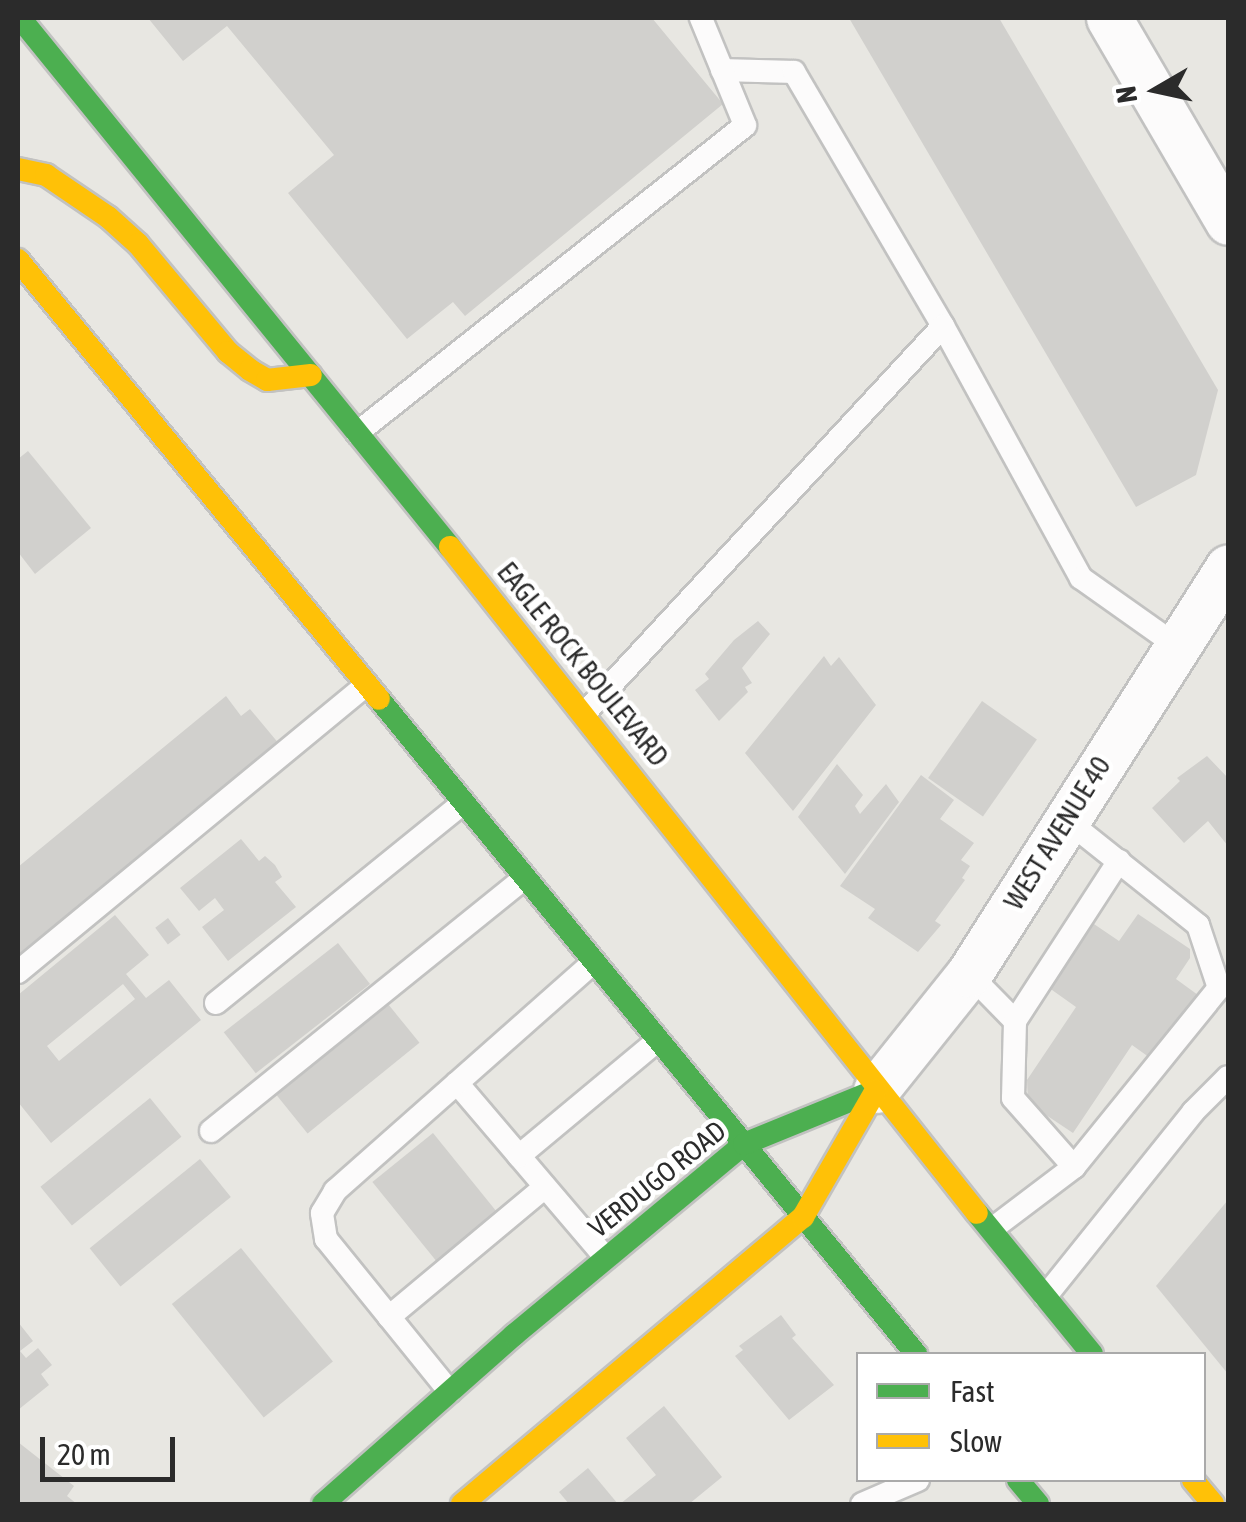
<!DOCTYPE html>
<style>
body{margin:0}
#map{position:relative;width:1246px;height:1522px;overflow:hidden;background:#e8e7e2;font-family:"Asap Condensed",sans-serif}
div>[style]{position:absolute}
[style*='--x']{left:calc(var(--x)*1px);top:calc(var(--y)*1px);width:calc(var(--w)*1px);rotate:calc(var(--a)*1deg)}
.building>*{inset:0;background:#d1d0cd;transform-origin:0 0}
.roads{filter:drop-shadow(2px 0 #c2c2c1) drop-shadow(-2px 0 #c2c2c1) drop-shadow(0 2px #c2c2c1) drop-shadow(0 -2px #c2c2c1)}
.lane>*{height:22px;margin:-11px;padding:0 11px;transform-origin:11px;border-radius:11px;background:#fcfbfb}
.street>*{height:45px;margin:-22.5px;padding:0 22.5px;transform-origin:22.5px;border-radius:22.5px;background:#fcfbfb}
.fast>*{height:22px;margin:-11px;padding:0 11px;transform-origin:11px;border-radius:11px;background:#4caf50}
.slow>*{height:22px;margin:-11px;padding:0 11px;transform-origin:11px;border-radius:11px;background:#ffc107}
span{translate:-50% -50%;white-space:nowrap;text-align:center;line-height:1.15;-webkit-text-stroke:9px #fff;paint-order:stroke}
.street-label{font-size:28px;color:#2b2b2b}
.frame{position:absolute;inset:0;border:20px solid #2b2b2b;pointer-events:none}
.legend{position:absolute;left:856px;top:1352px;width:350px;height:130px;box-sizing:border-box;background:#fff;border:2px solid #aaa;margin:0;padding:12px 18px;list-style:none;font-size:30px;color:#2b2b2b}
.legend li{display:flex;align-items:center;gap:20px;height:50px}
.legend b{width:50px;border:2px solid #aaa}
.north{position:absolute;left:1106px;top:40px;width:100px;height:100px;-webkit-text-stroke:8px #fff;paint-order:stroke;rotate:261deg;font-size:28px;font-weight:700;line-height:40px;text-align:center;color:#2b2b2b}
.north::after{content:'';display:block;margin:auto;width:35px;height:45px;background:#2b2b2b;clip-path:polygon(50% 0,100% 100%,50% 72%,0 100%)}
.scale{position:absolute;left:40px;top:1437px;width:135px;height:45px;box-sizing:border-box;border:5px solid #2b2b2b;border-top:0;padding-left:12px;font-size:30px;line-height:35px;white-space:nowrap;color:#2b2b2b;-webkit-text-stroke:8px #fff;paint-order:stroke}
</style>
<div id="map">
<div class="building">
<div style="clip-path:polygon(148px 18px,652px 18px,723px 104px,465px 316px,453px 302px,407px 339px,288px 193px,334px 155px,227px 26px,183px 61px)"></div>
<div style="clip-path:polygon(849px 18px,999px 18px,1218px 390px,1196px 475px,1136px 507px)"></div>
<div style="clip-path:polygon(28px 451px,91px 528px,35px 574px,18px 552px,18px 459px)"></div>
<div style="clip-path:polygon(758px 621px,770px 634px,742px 668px,752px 683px,745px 687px,748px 692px,719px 721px,695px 690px,709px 679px,705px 674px,734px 640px)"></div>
<div style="clip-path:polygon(824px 656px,831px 666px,839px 657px,876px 705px,793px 811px,745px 753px)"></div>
<div style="clip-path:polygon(226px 696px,241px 716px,250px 709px,280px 745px,18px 959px,18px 867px)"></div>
<div style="left:982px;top:701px;width:67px;height:94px;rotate:35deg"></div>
<div style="clip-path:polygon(1207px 756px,1228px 778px,1228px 846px,1208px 821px,1184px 843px,1152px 808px,1180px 781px,1177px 778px)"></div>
<div style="clip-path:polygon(837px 764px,863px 795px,855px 806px,860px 814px,886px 784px,899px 802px,845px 874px,798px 817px)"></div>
<div style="clip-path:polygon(921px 775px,954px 800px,940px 819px,974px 843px,961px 860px,970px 866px,962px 878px,965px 880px,935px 921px,941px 925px,918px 952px,868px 918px,875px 909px,840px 886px)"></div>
<div style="clip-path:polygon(241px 839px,259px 861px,265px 856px,275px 865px,282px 877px,275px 882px,296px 907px,228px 961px,202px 927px,224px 910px,215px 898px,199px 911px,180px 888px)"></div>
<div style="clip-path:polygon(1138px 914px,1190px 949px,1190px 958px,1176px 979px,1198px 995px,1153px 1060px,1132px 1045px,1073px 1133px,1028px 1103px,1027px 1080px,1076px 1007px,1045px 985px,1088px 920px,1119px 941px)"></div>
<div style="clip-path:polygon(evenodd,115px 915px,149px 955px,126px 974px,146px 998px,169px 980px,201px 1020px,51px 1143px,18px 1102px,18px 995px,115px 915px,123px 984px,135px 999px,59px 1061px,47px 1046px,123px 984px)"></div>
<div style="left:168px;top:918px;width:21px;height:16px;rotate:53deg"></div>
<div style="left:338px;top:943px;width:52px;height:145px;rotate:52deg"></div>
<div style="left:388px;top:1004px;width:50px;height:144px;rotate:51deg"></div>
<div style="left:150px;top:1098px;width:50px;height:141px;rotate:51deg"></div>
<div style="left:433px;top:1133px;width:107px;height:78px;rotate:51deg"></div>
<div style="left:200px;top:1159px;width:49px;height:142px;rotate:51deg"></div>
<div style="clip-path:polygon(1228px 1200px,1228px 1374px,1156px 1286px)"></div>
<div style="left:241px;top:1248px;width:146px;height:89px;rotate:51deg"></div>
<div style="clip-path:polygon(781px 1315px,796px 1335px,792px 1338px,834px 1385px,789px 1420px,735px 1356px,743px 1350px,739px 1346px)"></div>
<div style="clip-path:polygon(18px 1322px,33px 1341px,20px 1351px,26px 1358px,38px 1348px,52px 1365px,41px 1374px,49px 1385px,18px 1410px)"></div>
<div style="clip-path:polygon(664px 1406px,722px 1477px,689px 1504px,620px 1504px,656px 1475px,626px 1438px)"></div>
<div style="clip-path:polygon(18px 1442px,74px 1486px,67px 1496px,77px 1504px,18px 1504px)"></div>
<div style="clip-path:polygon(588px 1468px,618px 1504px,569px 1504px,559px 1492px)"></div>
</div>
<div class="roads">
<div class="lane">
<div style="--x:722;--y:70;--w:72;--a:1.6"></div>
<div style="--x:794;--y:72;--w:294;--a:59.6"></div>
<div style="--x:943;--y:326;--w:287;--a:61.3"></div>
<div style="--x:1081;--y:578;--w:118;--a:35.3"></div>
<div style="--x:357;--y:433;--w:495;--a:-38.4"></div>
<div style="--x:745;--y:125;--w:116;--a:-112.4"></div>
<div style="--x:585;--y:713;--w:527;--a:-47.23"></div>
<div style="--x:18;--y:972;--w:451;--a:-39.5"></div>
<div style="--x:969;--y:974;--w:66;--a:45.6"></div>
<div style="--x:216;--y:1003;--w:318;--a:-39"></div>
<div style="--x:457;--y:1083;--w:230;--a:49.6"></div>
<div style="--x:211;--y:1131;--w:402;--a:-38.9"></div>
<div style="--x:519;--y:1156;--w:181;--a:-39.8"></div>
<div style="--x:1074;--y:1167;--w:92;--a:-131.5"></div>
<div style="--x:1013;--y:1098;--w:77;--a:-88.5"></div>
<div style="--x:1015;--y:1021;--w:191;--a:-57"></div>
<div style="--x:992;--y:1229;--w:103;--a:-37.1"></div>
<div style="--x:1074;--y:1167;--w:230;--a:-51"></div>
<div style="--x:1219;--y:988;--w:66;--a:-108.4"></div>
<div style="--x:1198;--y:925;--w:171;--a:-141.4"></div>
<div style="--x:1045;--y:1297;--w:237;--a:-51.3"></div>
<div style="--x:1193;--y:1112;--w:49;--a:-45"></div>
<div style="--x:389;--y:1317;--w:203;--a:-39.8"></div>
<div style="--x:450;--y:1392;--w:197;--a:-129"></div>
<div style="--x:326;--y:1239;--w:26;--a:-99"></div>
<div style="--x:322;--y:1213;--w:26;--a:-59"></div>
<div style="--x:335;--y:1191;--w:344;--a:-41.5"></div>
<div style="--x:862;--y:1504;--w:61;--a:-23.2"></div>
</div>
<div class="street">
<div style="--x:1109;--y:18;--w:236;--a:59.7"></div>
<div style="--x:876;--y:1090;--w:149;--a:-51.3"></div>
<div style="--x:969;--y:974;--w:482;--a:-57.5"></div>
</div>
<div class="fast">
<div style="--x:20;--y:18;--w:682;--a:50.89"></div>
<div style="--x:379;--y:699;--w:847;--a:50.65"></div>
<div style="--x:977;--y:1213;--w:182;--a:50.8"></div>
<div style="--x:1018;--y:1480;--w:31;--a:50"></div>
<div style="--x:323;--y:1504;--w:255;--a:-41.5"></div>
<div style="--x:514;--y:1335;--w:299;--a:-39.7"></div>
<div style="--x:744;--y:1144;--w:143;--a:-22.2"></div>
</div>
<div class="slow">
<div style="--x:18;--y:169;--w:29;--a:12"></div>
<div style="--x:46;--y:175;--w:75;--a:34.1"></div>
<div style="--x:108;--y:217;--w:40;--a:42"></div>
<div style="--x:138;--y:244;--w:141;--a:50.2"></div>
<div style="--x:228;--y:352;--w:28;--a:39"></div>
<div style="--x:250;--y:370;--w:20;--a:30"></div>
<div style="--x:267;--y:380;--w:44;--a:-6.5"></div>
<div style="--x:18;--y:260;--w:568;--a:50.57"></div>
<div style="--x:450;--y:547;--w:849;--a:51.65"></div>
<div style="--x:1193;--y:1480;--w:31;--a:50"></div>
<div style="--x:462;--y:1504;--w:446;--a:-40.1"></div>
<div style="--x:803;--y:1217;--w:146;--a:-60.1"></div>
</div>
</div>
<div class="street-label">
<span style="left:583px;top:664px;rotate:51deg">EAGLE ROCK BOULEVARD</span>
<span style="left:1057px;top:833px;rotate:-58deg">WEST AVENUE 40</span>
<span style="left:657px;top:1179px;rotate:-39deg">VERDUGO ROAD</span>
</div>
<div class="frame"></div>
<ul class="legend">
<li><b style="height:12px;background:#4caf50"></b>Fast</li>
<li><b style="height:12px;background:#ffc107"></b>Slow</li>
</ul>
<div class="north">N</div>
<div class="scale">20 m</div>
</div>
